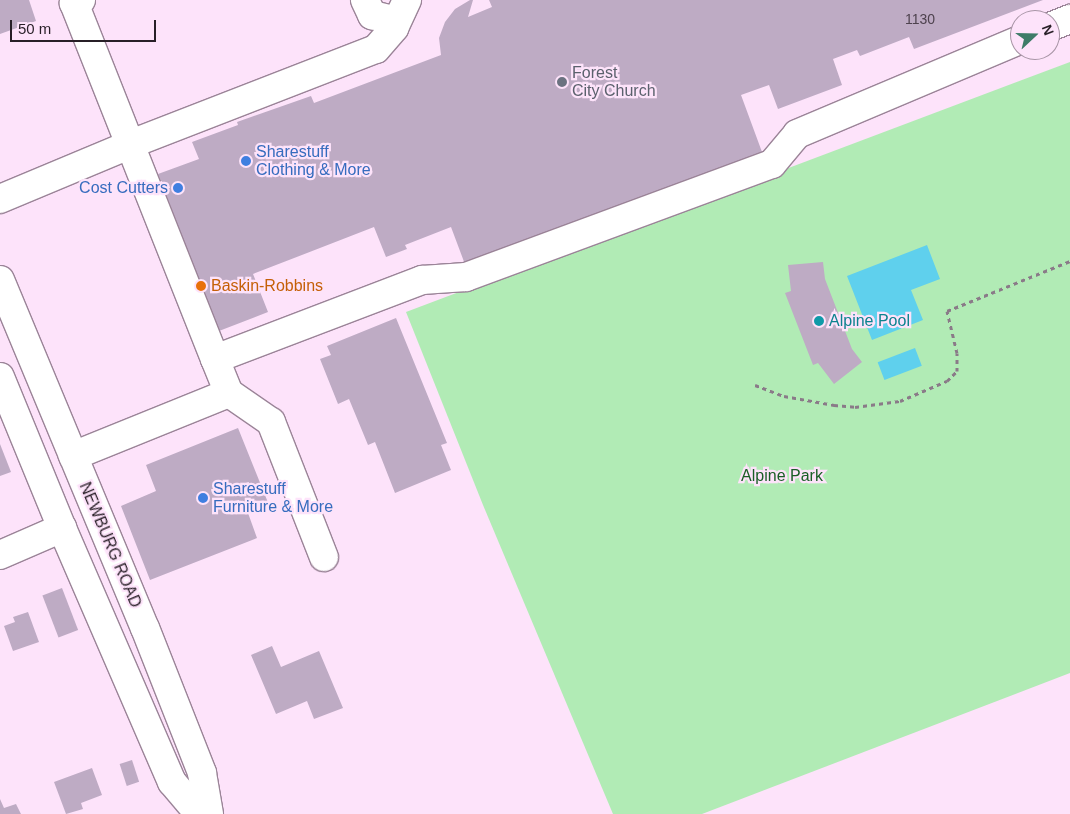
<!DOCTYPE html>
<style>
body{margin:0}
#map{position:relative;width:1070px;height:814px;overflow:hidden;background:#fde3fa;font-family:Arial,sans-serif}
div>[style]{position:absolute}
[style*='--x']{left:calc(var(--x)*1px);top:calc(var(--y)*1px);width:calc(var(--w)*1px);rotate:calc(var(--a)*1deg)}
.green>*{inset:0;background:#b1ebb5}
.water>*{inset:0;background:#5fd0ed;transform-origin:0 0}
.building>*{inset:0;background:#beabc4;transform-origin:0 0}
.path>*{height:3px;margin-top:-1.5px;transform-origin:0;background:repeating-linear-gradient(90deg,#8a7a88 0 4px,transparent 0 8px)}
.roads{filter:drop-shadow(1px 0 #9b8498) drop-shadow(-1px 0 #9b8498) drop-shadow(0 1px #9b8498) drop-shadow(0 -1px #9b8498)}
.minor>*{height:28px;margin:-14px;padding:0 14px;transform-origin:14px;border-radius:14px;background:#fff}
.major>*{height:28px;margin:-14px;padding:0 14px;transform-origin:14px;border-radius:14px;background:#fff}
.dots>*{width:14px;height:14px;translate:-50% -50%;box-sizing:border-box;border:2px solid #fde3fa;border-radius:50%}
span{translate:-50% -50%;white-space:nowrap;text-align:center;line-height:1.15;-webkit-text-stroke:4.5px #fde3fa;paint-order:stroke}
.number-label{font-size:14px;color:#4e424e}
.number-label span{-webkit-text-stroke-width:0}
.worship-label{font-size:16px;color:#5b616d}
.left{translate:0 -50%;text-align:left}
.shop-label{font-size:16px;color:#366cbe}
.right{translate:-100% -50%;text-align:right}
.food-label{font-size:16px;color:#c56008}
.culture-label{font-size:16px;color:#0d838f}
.park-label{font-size:16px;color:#195e26}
.street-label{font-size:16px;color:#281f27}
.north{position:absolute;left:1010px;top:10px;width:50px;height:50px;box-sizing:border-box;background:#fde3fa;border:1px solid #a895a6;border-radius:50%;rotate:69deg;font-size:14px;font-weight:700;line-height:20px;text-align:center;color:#281f27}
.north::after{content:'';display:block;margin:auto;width:18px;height:22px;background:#3e7c68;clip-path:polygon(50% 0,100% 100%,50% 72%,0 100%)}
.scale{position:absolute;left:10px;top:20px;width:146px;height:22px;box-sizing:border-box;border:2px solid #281f27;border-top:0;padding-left:6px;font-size:15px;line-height:18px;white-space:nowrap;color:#281f27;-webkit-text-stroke:4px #fde3fa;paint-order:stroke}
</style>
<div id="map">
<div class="green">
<div style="clip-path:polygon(1070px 62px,1070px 673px,702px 814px,613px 814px,483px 505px,406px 312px)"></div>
</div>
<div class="water">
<div style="clip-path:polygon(927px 245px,940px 279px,911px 290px,923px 320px,872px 340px,847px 276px)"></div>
<div style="left:915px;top:348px;width:19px;height:40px;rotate:69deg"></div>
</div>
<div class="building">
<div style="clip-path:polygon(0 0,29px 0,36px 21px,0 34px)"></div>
<div style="clip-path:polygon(470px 0,473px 0,468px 17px,492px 7px,489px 0,1043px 0,914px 49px,909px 37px,860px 56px,857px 50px,833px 59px,842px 85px,778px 109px,769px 85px,741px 95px,762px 152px,466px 267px,451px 227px,405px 245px,407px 249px,386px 257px,374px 227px,253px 274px,268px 312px,219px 331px,158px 174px,199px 159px,192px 142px,238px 125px,237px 122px,311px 96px,314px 103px,441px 55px,439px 38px,445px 22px,455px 9px)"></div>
<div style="clip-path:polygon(823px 262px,825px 279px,852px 349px,862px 362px,834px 384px,818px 363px,813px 365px,785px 293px,791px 291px,788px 265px)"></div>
<div style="clip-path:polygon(396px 318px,447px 443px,441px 445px,451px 470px,395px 493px,375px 442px,368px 445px,349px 399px,338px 404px,320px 359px,331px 355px,327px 346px)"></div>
<div style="clip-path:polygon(238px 428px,269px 505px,248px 513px,257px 538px,150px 580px,121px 506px,156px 491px,146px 465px)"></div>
<div style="clip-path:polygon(0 444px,11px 472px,0 476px)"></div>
<div style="left:62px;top:588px;width:45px;height:21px;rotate:69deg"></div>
<div style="clip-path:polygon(28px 612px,39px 642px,13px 651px,4px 626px,15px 622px,13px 617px)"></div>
<div style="clip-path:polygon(272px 646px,281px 667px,319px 651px,343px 708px,314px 719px,307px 701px,276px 714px,251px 655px)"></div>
<div style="left:132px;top:760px;width:23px;height:13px;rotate:72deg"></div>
<div style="clip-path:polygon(92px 768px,102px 795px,81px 803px,83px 809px,66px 814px,54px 782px)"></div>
<div style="clip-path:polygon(0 799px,4px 808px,16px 804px,21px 814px,0 814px)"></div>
</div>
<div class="path">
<div style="--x:755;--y:385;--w:31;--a:21"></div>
<div style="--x:784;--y:396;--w:51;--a:10.2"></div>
<div style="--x:834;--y:405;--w:21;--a:5"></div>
<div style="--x:855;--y:407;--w:45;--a:-7.6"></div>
<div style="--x:900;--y:401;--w:51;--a:-23.1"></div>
<div style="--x:947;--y:381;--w:14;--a:-45"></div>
<div style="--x:957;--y:371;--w:18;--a:-90"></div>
<div style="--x:957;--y:353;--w:43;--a:-103.4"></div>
<div style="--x:947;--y:311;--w:133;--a:-22.1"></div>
</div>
<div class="roads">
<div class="minor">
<div style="--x:81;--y:0;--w:8;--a:157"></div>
<div style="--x:74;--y:3;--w:383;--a:68.4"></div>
<div style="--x:215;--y:359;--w:222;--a:-20.9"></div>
<div style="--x:422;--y:280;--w:44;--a:-3.9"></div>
<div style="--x:466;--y:277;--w:326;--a:-20.3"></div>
<div style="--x:772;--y:164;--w:39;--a:-50"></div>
<div style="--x:797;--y:134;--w:242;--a:-22.9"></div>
<div style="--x:365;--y:0;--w:17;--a:65"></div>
<div style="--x:372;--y:15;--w:17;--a:13"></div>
<div style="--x:1050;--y:27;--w:22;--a:-22"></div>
<div style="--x:0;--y:199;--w:147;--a:-22.7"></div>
<div style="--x:136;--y:142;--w:257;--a:-21.2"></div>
<div style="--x:376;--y:49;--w:28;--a:-49"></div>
<div style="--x:394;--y:28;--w:31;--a:-65"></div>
<div style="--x:215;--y:359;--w:37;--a:68"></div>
<div style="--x:229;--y:393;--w:51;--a:34.6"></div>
<div style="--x:271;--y:422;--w:145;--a:68.6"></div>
<div style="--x:73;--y:456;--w:168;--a:-22"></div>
<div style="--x:0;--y:555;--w:68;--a:-23.5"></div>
</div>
<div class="major">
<div style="--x:0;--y:280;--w:377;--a:67.4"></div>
<div style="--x:145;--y:628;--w:156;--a:68.5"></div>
<div style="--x:202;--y:773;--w:42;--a:80.3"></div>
<div style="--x:0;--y:377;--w:163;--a:67.7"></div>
<div style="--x:62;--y:528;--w:277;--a:66.6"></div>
<div style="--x:172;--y:782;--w:42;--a:49.8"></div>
</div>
</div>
<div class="dots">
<div style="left:562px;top:82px;background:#6b7280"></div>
<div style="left:246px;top:161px;background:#3f7fe0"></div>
<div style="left:178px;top:188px;background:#3f7fe0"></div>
<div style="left:201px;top:286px;background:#e8710a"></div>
<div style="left:819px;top:321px;background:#0f9aa8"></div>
<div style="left:203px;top:498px;background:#3f7fe0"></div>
</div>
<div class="number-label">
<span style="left:920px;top:19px">1130</span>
</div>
<div class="worship-label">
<span class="left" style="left:572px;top:82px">Forest<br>City Church</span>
</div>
<div class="shop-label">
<span class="left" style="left:256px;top:161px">Sharestuff<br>Clothing &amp; More</span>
<span class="right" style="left:168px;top:188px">Cost Cutters</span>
<span class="left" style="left:213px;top:498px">Sharestuff<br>Furniture &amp; More</span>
</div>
<div class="food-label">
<span class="left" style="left:211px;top:286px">Baskin-Robbins</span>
</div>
<div class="culture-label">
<span class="left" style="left:829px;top:321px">Alpine Pool</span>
</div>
<div class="park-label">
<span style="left:782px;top:476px">Alpine Park</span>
</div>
<div class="street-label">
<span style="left:110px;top:545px;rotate:67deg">NEWBURG ROAD</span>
</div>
<div class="north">N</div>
<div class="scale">50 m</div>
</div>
